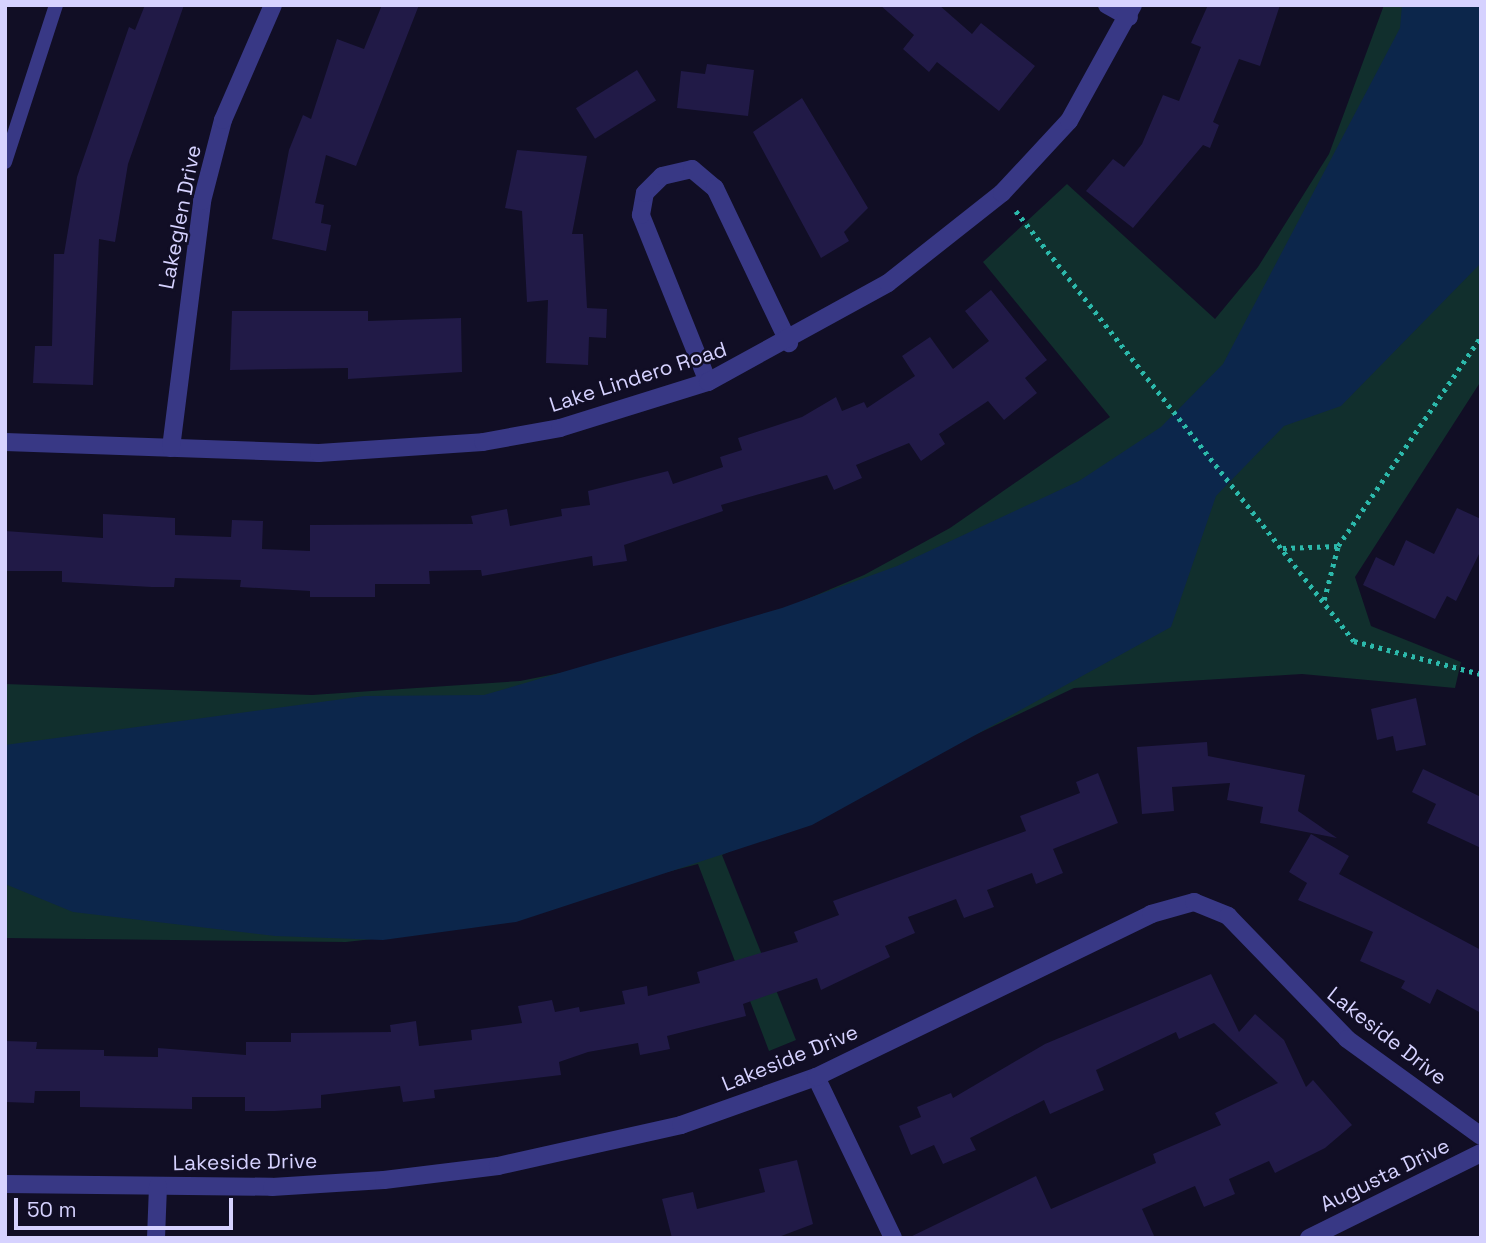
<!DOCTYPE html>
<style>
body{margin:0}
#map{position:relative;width:1486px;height:1243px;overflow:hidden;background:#110e25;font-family:"Space Grotesk",sans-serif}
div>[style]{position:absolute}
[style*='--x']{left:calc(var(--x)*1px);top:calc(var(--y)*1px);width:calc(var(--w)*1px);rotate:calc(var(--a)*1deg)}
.green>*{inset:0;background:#112f2d}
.water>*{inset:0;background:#0c264b}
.building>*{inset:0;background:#211a47;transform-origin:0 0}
.path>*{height:4.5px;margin-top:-2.25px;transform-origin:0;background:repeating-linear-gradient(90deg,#2cb9ab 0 3.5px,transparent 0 8.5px)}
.service>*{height:14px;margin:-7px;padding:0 7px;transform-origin:7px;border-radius:7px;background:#383885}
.minor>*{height:18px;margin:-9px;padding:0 9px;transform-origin:9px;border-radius:9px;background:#383885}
span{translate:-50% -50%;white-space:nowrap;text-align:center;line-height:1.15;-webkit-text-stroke:5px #110e25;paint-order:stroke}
.street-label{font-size:21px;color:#d6d2ff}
.frame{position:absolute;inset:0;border:7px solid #d6d2ff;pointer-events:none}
.scale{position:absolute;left:14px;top:1198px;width:219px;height:32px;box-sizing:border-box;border:4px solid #d6d2ff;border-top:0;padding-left:9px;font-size:21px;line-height:24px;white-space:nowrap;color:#d6d2ff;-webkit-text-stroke:5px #110e25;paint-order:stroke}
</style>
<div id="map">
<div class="green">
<div style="clip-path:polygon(1384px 5px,1481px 5px,1481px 381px,1355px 577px,1371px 626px,1461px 662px,1455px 688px,1302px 674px,1074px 688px,722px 855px,796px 1040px,769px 1051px,698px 864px,435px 932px,346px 942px,5px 938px,5px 684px,312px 695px,520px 681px,606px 664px,774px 613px,864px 575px,950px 528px,1110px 417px,983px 262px,1067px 184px,1215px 319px,1258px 267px,1329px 154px)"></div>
</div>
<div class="water">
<div style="clip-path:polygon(1402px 5px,1481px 5px,1481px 263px,1341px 406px,1284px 426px,1216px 496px,1171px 627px,812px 825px,516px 922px,383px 940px,275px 936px,73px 912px,5px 884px,5px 745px,365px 696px,484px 695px,782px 608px,897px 566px,1079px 481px,1161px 427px,1223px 364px,1400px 28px)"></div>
</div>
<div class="building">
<div style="clip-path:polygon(145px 5px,184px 5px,128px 164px,115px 242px,99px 239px,93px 385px,33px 383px,35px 346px,52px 346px,54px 254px,64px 254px,77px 177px,129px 27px,135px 30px)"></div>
<div style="clip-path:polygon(382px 5px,419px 5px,356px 166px,326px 155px,315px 203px,324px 205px,321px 223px,331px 225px,326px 251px,272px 239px,289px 150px,303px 115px,311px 119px,337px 39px,364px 49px)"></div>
<div style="clip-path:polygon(880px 5px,939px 5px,972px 34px,981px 23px,1035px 66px,999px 111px,937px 62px,929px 72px,903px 49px,914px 35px)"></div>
<div style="clip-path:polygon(1208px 5px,1280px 5px,1260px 66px,1239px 59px,1213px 122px,1219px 125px,1210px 148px,1203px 145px,1133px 228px,1086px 191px,1113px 159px,1124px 167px,1142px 144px,1163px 95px,1179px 101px,1201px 47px,1191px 43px)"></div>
<div style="clip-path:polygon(707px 64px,754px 70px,748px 116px,677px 108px,681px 71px,705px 74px)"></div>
<div style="left:637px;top:70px;width:36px;height:72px;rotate:58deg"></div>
<div style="clip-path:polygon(802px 98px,868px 208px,844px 232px,849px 241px,821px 258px,753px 132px)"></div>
<div style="clip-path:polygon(517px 150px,587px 156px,572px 234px,583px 234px,587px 308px,607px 309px,606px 338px,589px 337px,588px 365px,546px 363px,548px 300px,527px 302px,522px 211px,505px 208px)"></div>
<div style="clip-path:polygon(991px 290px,1047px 360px,1025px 378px,1037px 393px,1004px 420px,988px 401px,939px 434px,945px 444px,921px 461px,909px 443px,856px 465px,862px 478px,834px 490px,827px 475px,721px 505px,723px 511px,624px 545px,627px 561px,593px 566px,592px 556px,482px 576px,481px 570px,429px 571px,430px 584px,375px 584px,375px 597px,310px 597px,310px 591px,240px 587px,241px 580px,175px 578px,174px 587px,152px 587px,62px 582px,62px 571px,5px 571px,5px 531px,103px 538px,103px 514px,175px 518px,175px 535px,231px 537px,232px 520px,263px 521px,262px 549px,310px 551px,310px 525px,473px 524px,471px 516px,507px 509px,510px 526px,562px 516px,561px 509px,590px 505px,588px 491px,668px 471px,673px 484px,723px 467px,720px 457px,742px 450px,738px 438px,802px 417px,836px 397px,842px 411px,864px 402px,867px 408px,915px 376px,902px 356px,930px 337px,953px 369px,989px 341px,965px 311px)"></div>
<div style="clip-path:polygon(232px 311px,368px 311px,368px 321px,461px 318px,462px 372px,348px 379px,348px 368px,230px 370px)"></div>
<div style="clip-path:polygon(1457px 508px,1481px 519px,1481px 550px,1456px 601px,1447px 596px,1435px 619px,1363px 585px,1376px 557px,1394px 566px,1406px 540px,1434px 554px)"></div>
<div style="clip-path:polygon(1416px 698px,1426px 745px,1396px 751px,1393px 736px,1377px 740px,1371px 709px)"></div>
<div style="clip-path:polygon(1207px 742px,1208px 756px,1305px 775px,1298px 811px,1337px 838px,1260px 823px,1263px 807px,1227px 800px,1230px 783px,1172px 787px,1174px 811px,1142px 814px,1137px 747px)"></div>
<div style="clip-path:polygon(1423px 769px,1481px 797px,1481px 848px,1427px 823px,1436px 804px,1412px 792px)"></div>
<div style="clip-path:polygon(1098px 773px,1118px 823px,1053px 849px,1063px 873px,1036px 884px,1032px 873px,987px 890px,994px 907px,964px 918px,956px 899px,908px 917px,915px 933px,885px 946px,890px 957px,821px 990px,817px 978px,743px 1004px,746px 1016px,667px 1036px,670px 1049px,640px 1055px,638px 1043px,588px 1052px,559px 1062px,561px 1075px,434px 1090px,435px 1098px,403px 1102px,400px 1086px,321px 1095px,321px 1108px,275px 1111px,245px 1111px,245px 1097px,192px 1097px,192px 1109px,80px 1107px,80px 1091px,35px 1091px,34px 1103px,5px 1102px,5px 1041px,37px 1042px,36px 1049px,104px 1050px,104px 1056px,158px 1057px,158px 1048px,246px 1055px,246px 1042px,291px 1042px,291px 1033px,391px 1032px,390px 1025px,416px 1021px,419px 1046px,472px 1040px,471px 1030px,522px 1023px,518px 1006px,552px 1000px,555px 1012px,579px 1007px,580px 1012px,625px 1004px,622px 991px,647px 986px,648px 996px,700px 983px,697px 972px,798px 942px,794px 932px,839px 915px,833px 901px,1026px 831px,1020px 816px,1080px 793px,1076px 782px)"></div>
<div style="clip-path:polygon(1311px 834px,1349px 856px,1339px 874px,1481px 950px,1481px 1013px,1437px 989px,1430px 1004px,1401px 988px,1405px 981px,1360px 961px,1373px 932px,1298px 900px,1307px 883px,1289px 872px)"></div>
<div style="clip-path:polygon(1211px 974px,1239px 1032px,1255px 1014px,1284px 1040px,1306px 1087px,1313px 1080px,1352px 1125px,1325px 1148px,1275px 1173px,1269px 1161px,1229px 1179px,1235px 1194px,1204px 1207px,1195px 1186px,1142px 1209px,1155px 1238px,908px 1238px,1036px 1176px,1051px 1209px,1156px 1163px,1153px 1154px,1221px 1125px,1215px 1113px,1278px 1083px,1214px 1023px,1179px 1039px,1176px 1032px,1096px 1070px,1104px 1090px,1050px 1114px,1044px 1100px,970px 1138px,976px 1150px,943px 1164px,934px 1145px,911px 1155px,899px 1126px,921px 1117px,917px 1107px,951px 1093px,953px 1098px,1045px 1044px)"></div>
<div style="clip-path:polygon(797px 1160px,813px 1224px,776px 1238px,672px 1238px,662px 1199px,693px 1192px,697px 1209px,765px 1192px,759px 1169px)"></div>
</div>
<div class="path">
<div style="--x:1016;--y:211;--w:547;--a:51.83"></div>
<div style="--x:1354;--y:641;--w:131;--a:14.6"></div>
<div style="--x:1283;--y:548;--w:55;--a:-2.1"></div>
<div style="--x:1324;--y:600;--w:56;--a:-75.5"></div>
<div style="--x:1338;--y:546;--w:254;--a:-55.7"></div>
</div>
<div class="service">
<div style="--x:5;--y:162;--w:165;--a:-72"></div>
</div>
<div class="minor">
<div style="--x:1107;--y:5;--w:25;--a:29"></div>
<div style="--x:708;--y:382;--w:180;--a:-111.9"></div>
<div style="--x:641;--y:215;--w:22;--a:-80"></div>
<div style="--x:645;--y:193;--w:24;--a:-45"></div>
<div style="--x:662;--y:176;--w:31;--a:-13"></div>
<div style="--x:692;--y:169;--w:30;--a:40"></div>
<div style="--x:715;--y:188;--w:172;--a:64.5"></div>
<div style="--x:5;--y:442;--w:314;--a:2"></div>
<div style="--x:319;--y:453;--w:164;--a:-3.8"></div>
<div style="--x:483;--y:442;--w:78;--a:-10.3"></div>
<div style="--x:560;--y:428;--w:155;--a:-17.3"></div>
<div style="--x:708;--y:382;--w:205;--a:-28.8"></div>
<div style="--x:888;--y:283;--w:145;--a:-38.3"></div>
<div style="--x:1002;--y:193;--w:98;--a:-47.1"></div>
<div style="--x:1069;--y:121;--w:132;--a:-61.1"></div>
<div style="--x:171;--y:448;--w:249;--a:-82.8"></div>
<div style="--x:202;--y:201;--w:84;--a:-75.5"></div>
<div style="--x:223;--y:120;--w:125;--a:-66.5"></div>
<div style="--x:816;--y:1077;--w:178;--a:64.4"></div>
<div style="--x:5;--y:1184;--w:267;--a:0.6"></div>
<div style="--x:272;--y:1187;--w:112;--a:-3.6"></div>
<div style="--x:384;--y:1180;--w:115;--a:-7"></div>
<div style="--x:498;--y:1166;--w:188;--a:-12.6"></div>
<div style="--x:681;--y:1125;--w:143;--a:-19.6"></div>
<div style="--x:816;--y:1077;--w:373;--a:-25.9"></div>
<div style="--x:1151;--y:914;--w:45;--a:-15.6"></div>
<div style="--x:1194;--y:902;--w:37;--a:22"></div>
<div style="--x:1228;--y:916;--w:171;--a:45.9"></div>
<div style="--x:1347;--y:1039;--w:165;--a:35.9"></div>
<div style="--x:156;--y:1238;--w:52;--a:-87.8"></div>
<div style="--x:1309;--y:1238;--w:192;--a:-26.3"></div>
</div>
<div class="street-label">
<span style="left:180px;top:217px;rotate:-79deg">Lakeglen Drive</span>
<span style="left:638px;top:377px;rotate:-18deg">Lake Lindero Road</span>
<span style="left:1387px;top:1036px;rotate:38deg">Lakeside Drive</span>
<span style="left:790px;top:1058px;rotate:-22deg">Lakeside Drive</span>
<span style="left:245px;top:1162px;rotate:-1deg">Lakeside Drive</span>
<span style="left:1385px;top:1175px;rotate:-26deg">Augusta Drive</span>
</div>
<div class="frame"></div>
<div class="scale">50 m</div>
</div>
